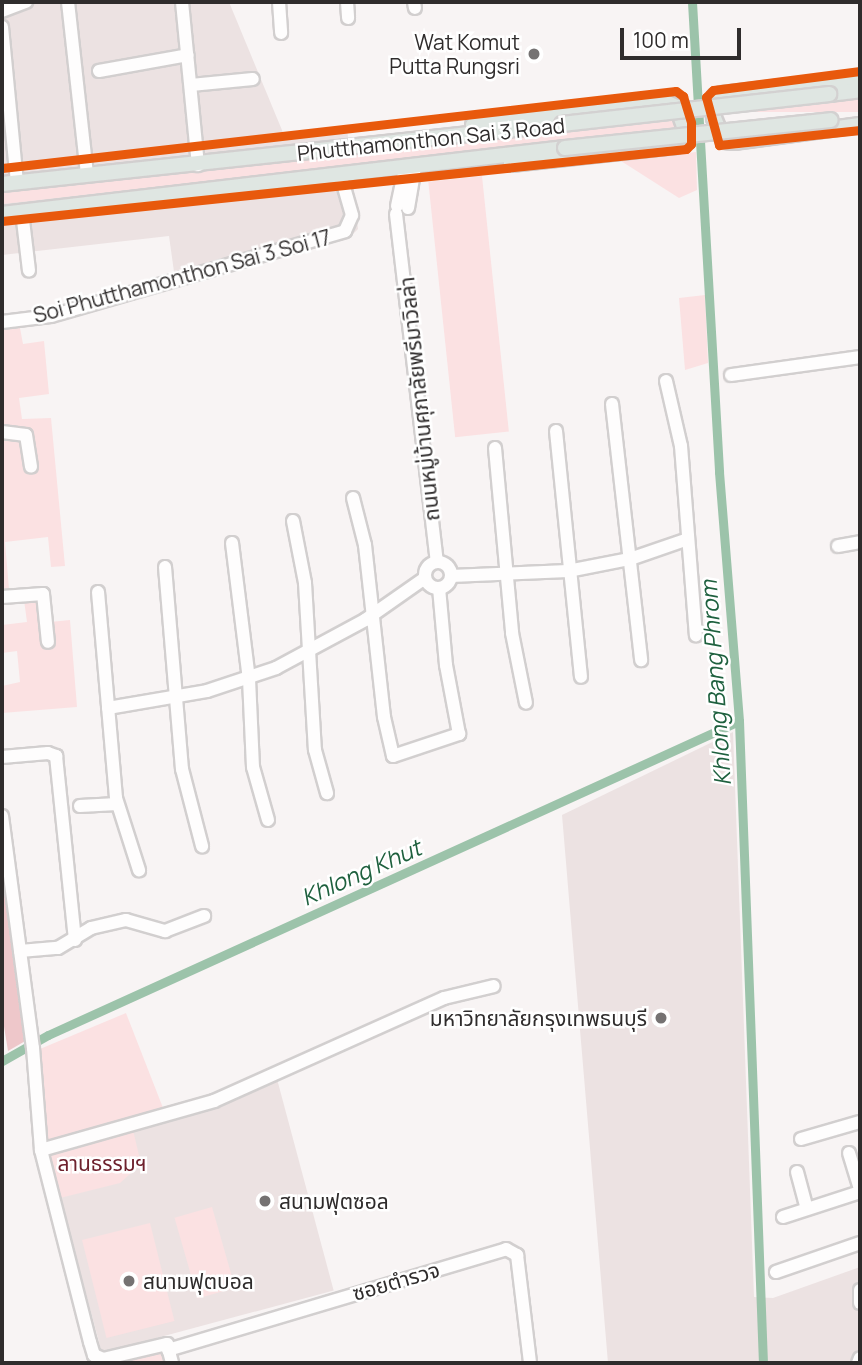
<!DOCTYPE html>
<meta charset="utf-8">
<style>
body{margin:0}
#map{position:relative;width:862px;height:1365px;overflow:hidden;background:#f8f4f4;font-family:Manrope,"Noto Sans Thai",sans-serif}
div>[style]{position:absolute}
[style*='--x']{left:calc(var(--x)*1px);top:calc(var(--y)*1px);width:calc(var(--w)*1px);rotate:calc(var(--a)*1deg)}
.built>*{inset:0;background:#ece2e2;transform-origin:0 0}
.green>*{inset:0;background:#fbe1e2;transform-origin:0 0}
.forest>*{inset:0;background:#eec7ca}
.canal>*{height:9px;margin:-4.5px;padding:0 4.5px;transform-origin:4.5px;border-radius:4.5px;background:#9cc3aa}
.roads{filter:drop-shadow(2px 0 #d2cfcf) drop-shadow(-2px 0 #d2cfcf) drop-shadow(0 2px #d2cfcf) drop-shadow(0 -2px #d2cfcf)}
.minor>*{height:12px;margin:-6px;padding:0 6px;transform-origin:6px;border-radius:6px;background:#fefdfd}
.minor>.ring{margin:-6px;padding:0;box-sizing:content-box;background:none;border:12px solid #fefdfd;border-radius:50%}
.major>*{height:14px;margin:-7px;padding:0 7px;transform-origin:7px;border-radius:7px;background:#dfe6e2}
.bridges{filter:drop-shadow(2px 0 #d3d1d1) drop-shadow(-2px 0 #d3d1d1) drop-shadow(0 2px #d3d1d1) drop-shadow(0 -2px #d3d1d1)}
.major-bridge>*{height:14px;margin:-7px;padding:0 7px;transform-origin:7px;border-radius:7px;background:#dfe6e2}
.cycleway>*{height:9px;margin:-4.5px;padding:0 4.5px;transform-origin:4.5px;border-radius:4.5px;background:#e8590c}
.dots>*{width:19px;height:19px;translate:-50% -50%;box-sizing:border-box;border:4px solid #fff;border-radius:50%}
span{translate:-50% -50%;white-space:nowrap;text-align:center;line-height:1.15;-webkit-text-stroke:5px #fff;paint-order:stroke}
.poi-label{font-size:21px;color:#2f2c2c}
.right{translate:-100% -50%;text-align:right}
.left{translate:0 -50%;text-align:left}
.street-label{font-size:21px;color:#2f2c2c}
.park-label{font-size:21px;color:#6e212d}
.water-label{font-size:23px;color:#1e603e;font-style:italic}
.frame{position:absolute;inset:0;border:4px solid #2f2c2c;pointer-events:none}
.scale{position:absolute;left:620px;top:28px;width:121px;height:32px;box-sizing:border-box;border:4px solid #2f2c2c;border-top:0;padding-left:9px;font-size:21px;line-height:24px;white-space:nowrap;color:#2f2c2c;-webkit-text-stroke:5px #fff;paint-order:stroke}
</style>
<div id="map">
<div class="built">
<div style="clip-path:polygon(2px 2px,229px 2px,284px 135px,347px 128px,358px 229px,348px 239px,176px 286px,169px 236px,2px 255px)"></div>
<div style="clip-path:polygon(733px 732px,754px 1297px,773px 1298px,860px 1267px,860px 1363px,608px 1363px,562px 815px)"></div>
<div style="left:277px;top:1079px;width:219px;height:240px;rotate:75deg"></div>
</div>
<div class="green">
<div style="left:860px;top:97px;width:15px;height:141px;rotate:90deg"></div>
<div style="clip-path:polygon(677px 118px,678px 129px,2px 204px,2px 190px)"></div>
<div style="clip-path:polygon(696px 152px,697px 190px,679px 198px,621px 161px)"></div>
<div style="left:482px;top:176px;width:257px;height:54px;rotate:84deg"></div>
<div style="clip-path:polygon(705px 295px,708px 363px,685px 370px,679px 298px)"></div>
<div style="clip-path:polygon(20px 328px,23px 344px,44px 341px,49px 394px,19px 398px,22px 419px,51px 418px,65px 566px,51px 567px,48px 537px,5px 542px,9px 589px,2px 590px,2px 329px)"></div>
<div style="clip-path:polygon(46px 598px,50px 622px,70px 620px,77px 707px,2px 713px,2px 686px,20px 682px,17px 651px,2px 653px,2px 625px,27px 622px,24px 600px)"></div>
<div style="clip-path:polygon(126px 1013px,165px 1113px,46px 1144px,40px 1049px)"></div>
<div style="clip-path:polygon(133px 1130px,141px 1164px,120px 1183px,60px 1198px,49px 1154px)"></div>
<div style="left:212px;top:1207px;width:84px;height:39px;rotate:74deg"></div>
<div style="left:150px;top:1223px;width:101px;height:70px;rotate:76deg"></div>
<div style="clip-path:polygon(162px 1353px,164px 1363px,108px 1363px)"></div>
</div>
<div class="forest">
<div style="clip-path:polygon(7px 880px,27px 1040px,8px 1051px,2px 1014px,2px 881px)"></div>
</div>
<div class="canal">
<div style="--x:692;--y:2;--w:471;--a:86.7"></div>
<div style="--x:719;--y:472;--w:250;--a:85.4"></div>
<div style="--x:739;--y:721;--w:642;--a:87.86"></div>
<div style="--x:2;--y:1061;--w:53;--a:-29.5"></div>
<div style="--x:48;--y:1035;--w:759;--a:-24.44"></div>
</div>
<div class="roads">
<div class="minor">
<div style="--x:68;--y:2;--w:174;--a:83.7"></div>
<div style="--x:182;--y:2;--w:164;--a:84.4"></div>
<div style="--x:279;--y:2;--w:31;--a:86"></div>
<div style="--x:347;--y:2;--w:16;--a:86"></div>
<div style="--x:414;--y:2;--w:6;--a:81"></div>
<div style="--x:2;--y:11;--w:26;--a:-21"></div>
<div style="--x:2;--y:27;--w:156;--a:84.5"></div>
<div style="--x:99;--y:71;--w:90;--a:-10.2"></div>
<div style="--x:191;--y:85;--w:62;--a:-5.5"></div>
<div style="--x:397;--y:206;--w:38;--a:-78"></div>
<div style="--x:408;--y:208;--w:42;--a:-80.3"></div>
<div style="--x:22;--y:212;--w:59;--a:83.2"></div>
<div style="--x:396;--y:214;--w:349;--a:83.3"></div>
<div style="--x:2;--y:322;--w:49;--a:-7"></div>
<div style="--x:51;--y:316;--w:306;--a:-16.1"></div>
<div style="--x:345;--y:231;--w:17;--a:-66"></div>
<div style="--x:352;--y:215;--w:40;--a:-106"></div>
<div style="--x:731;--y:375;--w:130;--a:-7.9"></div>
<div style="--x:666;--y:381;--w:67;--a:77"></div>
<div style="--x:681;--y:446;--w:190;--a:85.5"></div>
<div style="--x:612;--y:404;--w:258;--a:83.5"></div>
<div style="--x:556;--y:431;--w:247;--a:84.2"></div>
<div style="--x:2;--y:432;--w:24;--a:7"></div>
<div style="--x:26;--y:435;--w:32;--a:81"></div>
<div style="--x:495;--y:448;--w:186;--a:84.7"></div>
<div style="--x:512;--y:633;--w:71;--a:78.7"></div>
<div style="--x:353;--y:498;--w:49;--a:75.7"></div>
<div style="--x:365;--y:545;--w:173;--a:83.7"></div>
<div style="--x:384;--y:717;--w:40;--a:77"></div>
<div style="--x:393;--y:756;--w:70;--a:-18.4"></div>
<div style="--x:459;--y:734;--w:70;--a:-100.7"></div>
<div style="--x:446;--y:665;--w:77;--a:-95.2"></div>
<div style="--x:293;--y:521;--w:63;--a:79"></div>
<div style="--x:305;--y:583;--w:167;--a:86.6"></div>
<div style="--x:315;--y:750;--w:45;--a:74.4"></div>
<div style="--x:232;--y:543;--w:137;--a:82.9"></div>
<div style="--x:249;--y:679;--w:88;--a:87.4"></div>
<div style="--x:253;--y:767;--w:55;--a:74.2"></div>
<div style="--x:838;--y:546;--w:22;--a:-10"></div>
<div class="ring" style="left:425px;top:562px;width:14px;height:14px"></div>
<div style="--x:165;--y:567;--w:203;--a:85.2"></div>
<div style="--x:182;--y:769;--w:80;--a:75.4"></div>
<div style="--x:451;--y:576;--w:117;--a:-2.4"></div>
<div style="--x:568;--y:571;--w:63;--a:-11"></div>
<div style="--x:630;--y:559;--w:61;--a:-19"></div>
<div style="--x:98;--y:592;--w:207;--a:85"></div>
<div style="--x:116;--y:798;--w:76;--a:72.3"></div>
<div style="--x:2;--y:597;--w:41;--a:-4.2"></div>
<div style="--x:43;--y:594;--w:48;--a:84.1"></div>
<div style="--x:108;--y:708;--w:100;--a:-9.7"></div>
<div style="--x:207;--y:691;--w:73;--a:-18.4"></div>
<div style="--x:276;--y:668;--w:101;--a:-28.3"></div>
<div style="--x:365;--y:620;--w:73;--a:-35"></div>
<div style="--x:2;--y:757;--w:46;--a:-5"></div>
<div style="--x:48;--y:753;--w:9;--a:21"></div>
<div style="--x:56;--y:756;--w:185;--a:84.1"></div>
<div style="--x:80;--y:806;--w:37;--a:-3"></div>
<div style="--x:2;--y:816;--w:234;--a:82.4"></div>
<div style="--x:33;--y:1048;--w:102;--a:85.5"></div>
<div style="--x:41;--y:1150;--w:198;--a:75.7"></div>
<div style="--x:90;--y:1342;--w:14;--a:73"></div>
<div style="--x:94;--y:1355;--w:10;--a:24"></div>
<div style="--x:103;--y:1359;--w:66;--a:-13.2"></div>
<div style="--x:167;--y:1344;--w:20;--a:75"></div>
<div style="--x:20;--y:951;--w:38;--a:-5"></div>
<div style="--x:58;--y:948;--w:39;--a:-31"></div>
<div style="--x:91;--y:928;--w:36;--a:-13"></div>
<div style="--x:126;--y:920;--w:41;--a:15.8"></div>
<div style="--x:165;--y:931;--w:42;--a:-21"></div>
<div style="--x:801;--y:1139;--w:61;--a:-16.1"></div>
<div style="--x:41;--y:1150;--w:180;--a:-15.8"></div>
<div style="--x:214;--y:1101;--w:252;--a:-24.1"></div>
<div style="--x:444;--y:998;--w:51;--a:-13.5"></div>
<div style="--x:849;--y:1153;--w:39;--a:73"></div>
<div style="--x:797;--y:1172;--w:38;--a:75"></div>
<div style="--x:783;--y:1217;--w:81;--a:-18"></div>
<div style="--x:776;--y:1272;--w:89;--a:-19"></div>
<div style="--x:860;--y:1290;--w:13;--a:90"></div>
<div style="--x:168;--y:1350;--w:353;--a:-16.6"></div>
<div style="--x:506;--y:1249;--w:13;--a:29"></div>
<div style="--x:517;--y:1255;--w:109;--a:83.1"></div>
<div style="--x:858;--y:1363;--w:5;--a:-68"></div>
</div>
<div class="major">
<div style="--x:860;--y:78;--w:139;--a:173.4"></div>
<div style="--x:722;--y:94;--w:7;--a:164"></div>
<div style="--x:715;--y:96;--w:22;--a:93"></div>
<div style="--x:714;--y:118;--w:25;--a:67"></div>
<div style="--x:724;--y:141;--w:10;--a:6"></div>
<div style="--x:734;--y:142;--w:127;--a:-7.7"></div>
<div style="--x:829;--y:94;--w:31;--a:-7"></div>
<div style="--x:473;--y:125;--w:193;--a:-6.8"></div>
<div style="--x:665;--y:102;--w:13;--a:23"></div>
<div style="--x:677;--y:107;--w:20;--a:70"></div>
<div style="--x:684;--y:126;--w:15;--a:98"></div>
<div style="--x:682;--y:141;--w:8;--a:140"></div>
<div style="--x:676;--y:146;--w:166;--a:173.8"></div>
<div style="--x:2;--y:184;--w:563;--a:-6.12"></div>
<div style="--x:2;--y:214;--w:567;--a:-6.69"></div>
</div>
</div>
<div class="bridges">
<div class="major-bridge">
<div style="--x:562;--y:124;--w:269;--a:-6.4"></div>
<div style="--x:565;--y:148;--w:267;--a:-6"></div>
</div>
</div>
<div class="cycleway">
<div style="--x:860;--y:71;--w:148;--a:172.6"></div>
<div style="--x:713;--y:90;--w:10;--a:135"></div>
<div style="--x:706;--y:97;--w:50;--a:74.8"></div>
<div style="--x:719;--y:145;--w:142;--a:-6.1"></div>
<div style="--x:2;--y:168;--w:678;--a:-6.52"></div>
<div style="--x:676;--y:91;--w:9;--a:36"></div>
<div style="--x:683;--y:96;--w:28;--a:73"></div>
<div style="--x:691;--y:123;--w:21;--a:90"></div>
<div style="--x:691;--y:144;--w:7;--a:135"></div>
<div style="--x:686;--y:149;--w:688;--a:173.99"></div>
</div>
<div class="dots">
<div style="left:534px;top:54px;background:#757272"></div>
<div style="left:661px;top:1018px;background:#757272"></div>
<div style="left:265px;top:1201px;background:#757272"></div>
<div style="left:129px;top:1281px;background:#757272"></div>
</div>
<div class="poi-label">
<span class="right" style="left:520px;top:54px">Wat Komut<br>Putta Rungsri</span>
<span class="right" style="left:647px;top:1018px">มหาวิทยาลัยกรุงเทพธนบุรี</span>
<span class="left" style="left:279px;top:1201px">สนามฟุตซอล</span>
<span class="left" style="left:143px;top:1281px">สนามฟุตบอล</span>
</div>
<div class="street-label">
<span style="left:431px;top:139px;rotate:-6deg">Phutthamonthon Sai 3 Road</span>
<span style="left:182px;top:276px;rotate:-15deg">Soi Phutthamonthon Sai 3 Soi 17</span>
<span style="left:419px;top:399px;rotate:-96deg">ถนนหมู่บ้านศุภาลัยพรีมาวิลล่า</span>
<span style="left:396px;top:1281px;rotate:-16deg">ซอยตำรวจ</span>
</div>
<div class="park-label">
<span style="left:102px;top:1163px">ลานธรรมฯ</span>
</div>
<div class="water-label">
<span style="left:715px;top:683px;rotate:-94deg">Khlong Bang Phrom</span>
<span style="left:361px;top:872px;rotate:-24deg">Khlong Khut</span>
</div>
<div class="frame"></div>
<div class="scale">100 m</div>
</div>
